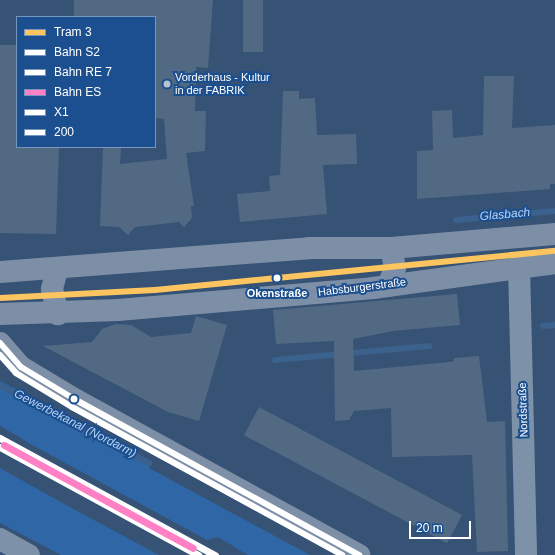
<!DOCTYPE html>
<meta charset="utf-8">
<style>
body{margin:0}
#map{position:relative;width:555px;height:555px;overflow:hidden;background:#365274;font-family:Helvetica,sans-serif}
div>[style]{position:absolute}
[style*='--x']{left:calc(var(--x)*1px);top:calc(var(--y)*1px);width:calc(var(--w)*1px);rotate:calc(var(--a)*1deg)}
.green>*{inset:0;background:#2f66a5}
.stream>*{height:6px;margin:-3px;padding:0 3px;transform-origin:3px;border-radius:3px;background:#3b618d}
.building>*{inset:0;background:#526984;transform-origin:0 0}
.minor>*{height:22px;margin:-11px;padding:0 11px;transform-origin:11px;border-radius:11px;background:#7d92a8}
.major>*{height:22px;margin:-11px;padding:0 11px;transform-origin:11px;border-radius:11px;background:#7d8ea7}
.bus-1>*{height:6px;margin:-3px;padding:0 3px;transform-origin:3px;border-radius:3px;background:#fff}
.bus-2>*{height:6px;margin:-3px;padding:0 3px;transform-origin:3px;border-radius:3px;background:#fff}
.rail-1>*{height:7px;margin:-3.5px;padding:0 3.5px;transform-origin:3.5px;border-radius:3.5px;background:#fff}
.rail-2>*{height:7px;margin:-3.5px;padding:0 3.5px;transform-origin:3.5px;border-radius:3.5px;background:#fff}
.rail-3>*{height:7px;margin:-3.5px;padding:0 3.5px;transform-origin:3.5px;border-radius:3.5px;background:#ff80c5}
.tram-1>*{height:6px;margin:-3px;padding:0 3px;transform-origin:3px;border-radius:3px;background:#fcc560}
.dots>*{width:11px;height:11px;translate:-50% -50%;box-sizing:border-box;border:2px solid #1b4f8f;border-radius:50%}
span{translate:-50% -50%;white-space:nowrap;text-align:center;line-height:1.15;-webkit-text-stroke:4px #1b4f8f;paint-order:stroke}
.poi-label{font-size:11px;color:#fff}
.left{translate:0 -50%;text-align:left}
.street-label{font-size:11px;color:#fff}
.stop-label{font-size:11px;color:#fff;font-weight:700}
.water-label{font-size:12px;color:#b5d3f5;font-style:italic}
.legend{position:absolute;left:16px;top:16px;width:140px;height:132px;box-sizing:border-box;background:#1b4f8f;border:1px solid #7695bc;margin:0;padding:5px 7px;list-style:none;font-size:12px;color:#fff}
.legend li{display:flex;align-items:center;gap:8px;height:20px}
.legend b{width:20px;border:1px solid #7695bc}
.scale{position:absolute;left:409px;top:521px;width:62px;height:18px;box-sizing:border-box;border:2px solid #fff;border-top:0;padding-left:5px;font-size:12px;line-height:14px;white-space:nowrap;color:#fff;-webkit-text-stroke:3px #1b4f8f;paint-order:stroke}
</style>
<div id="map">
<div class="green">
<div style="clip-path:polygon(0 381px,151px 461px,149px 468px,310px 555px,248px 555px,218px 537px,207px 540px,34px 446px,0 426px)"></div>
<div style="clip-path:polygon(0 468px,68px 506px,159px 555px,61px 555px,0 523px)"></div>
</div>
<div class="stream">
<div style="--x:456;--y:220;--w:99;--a:-5.2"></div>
<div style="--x:543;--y:326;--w:12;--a:-5"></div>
<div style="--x:275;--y:360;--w:155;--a:-5.2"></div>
<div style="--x:0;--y:386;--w:168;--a:27.3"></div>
</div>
<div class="building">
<div style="clip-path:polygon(74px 0,213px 0,208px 68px,196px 67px,195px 111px,206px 111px,205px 151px,186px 153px,194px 206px,191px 206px,192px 218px,184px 227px,179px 222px,135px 227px,128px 235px,119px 227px,100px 226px,103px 147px,121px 147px,120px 164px,167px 159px,164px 119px,155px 118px,155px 17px,74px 17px)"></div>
<div style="left:243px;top:0;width:20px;height:52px"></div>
<div style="clip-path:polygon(0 45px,17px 45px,17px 147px,59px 147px,56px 234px,0 233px)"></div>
<div style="clip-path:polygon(484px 76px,514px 76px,512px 128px,555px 125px,555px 184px,550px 184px,550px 189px,417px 199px,417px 151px,433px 150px,432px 111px,452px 110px,453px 138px,483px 135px)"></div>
<div style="clip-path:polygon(283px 91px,299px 91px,299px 99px,315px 98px,317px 135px,356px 134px,357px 164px,323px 165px,327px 214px,240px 222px,237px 194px,270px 191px,269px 176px,280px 175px)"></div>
<div style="clip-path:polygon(457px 294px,460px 325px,393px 331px,353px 339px,354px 371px,449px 362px,454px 361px,454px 358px,479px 356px,487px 422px,505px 421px,508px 551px,477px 552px,472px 455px,392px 457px,391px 408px,354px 411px,349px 420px,335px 421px,334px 341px,276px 344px,273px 310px)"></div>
<div style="clip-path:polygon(196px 316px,227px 325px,199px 421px,168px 412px,43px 346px,92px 342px,102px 329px,116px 324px,131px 325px,151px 337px,191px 333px)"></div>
<div style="left:259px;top:407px;width:230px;height:32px;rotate:28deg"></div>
</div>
<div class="minor">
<div style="--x:519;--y:266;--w:289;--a:88.6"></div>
<div style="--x:0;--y:539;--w:33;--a:29"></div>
</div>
<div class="major">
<div style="--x:57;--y:270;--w:20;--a:105"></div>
<div style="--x:52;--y:289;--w:26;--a:77"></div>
<div style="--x:0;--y:272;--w:310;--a:-4.4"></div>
<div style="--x:309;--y:248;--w:82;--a:0"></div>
<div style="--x:391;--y:248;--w:165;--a:-4.9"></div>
<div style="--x:388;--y:286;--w:19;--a:-69"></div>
<div style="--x:395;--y:268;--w:20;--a:-101"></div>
<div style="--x:0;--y:314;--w:118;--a:-1.9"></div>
<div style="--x:118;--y:310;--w:256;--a:-4.9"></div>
<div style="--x:373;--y:288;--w:184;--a:-7.8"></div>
<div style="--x:0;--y:343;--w:32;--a:49"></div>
<div style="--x:21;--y:367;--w:64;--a:31"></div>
<div style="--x:76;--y:400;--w:323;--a:28.7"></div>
</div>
<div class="bus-1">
<div style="--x:0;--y:343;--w:32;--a:49"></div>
<div style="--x:21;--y:367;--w:64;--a:31"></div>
<div style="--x:76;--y:400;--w:323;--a:28.7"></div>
</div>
<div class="bus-2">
<div style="--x:0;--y:355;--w:24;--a:48"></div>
<div style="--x:16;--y:373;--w:66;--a:31.3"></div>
<div style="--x:72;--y:407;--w:308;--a:28.7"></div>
</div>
<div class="rail-1">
<div style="--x:0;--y:438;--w:245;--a:28.6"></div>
</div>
<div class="rail-2">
<div style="--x:0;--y:447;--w:226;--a:28.6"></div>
</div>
<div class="rail-3">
<div style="--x:4;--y:445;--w:215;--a:28.6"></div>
</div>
<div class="tram-1">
<div style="--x:0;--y:298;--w:155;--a:-3"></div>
<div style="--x:155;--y:290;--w:402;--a:-5.6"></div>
</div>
<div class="dots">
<div style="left:167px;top:84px;background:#b9c2ce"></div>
<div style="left:277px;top:278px;background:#fff"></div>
<div style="left:74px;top:399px;background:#fff"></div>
</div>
<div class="poi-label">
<span class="left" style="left:175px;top:84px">Vorderhaus - Kultur<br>in der FABRIK</span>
</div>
<div class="street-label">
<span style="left:362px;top:287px;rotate:-7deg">Habsburgerstraße</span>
<span style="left:523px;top:410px;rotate:-92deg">Nordstraße</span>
</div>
<div class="stop-label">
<span style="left:277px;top:293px">Okenstraße</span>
</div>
<div class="water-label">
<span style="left:505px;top:215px;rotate:-5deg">Glasbach</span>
<span style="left:75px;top:424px;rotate:27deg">Gewerbekanal (Nordarm)</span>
</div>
<ul class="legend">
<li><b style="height:5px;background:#fcc560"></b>Tram 3</li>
<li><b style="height:5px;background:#fff"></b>Bahn S2</li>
<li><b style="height:5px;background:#fff"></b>Bahn RE 7</li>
<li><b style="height:5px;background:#ff80c5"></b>Bahn ES</li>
<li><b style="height:5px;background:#fff"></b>X1</li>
<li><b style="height:5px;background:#fff"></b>200</li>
</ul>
<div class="scale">20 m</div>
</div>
